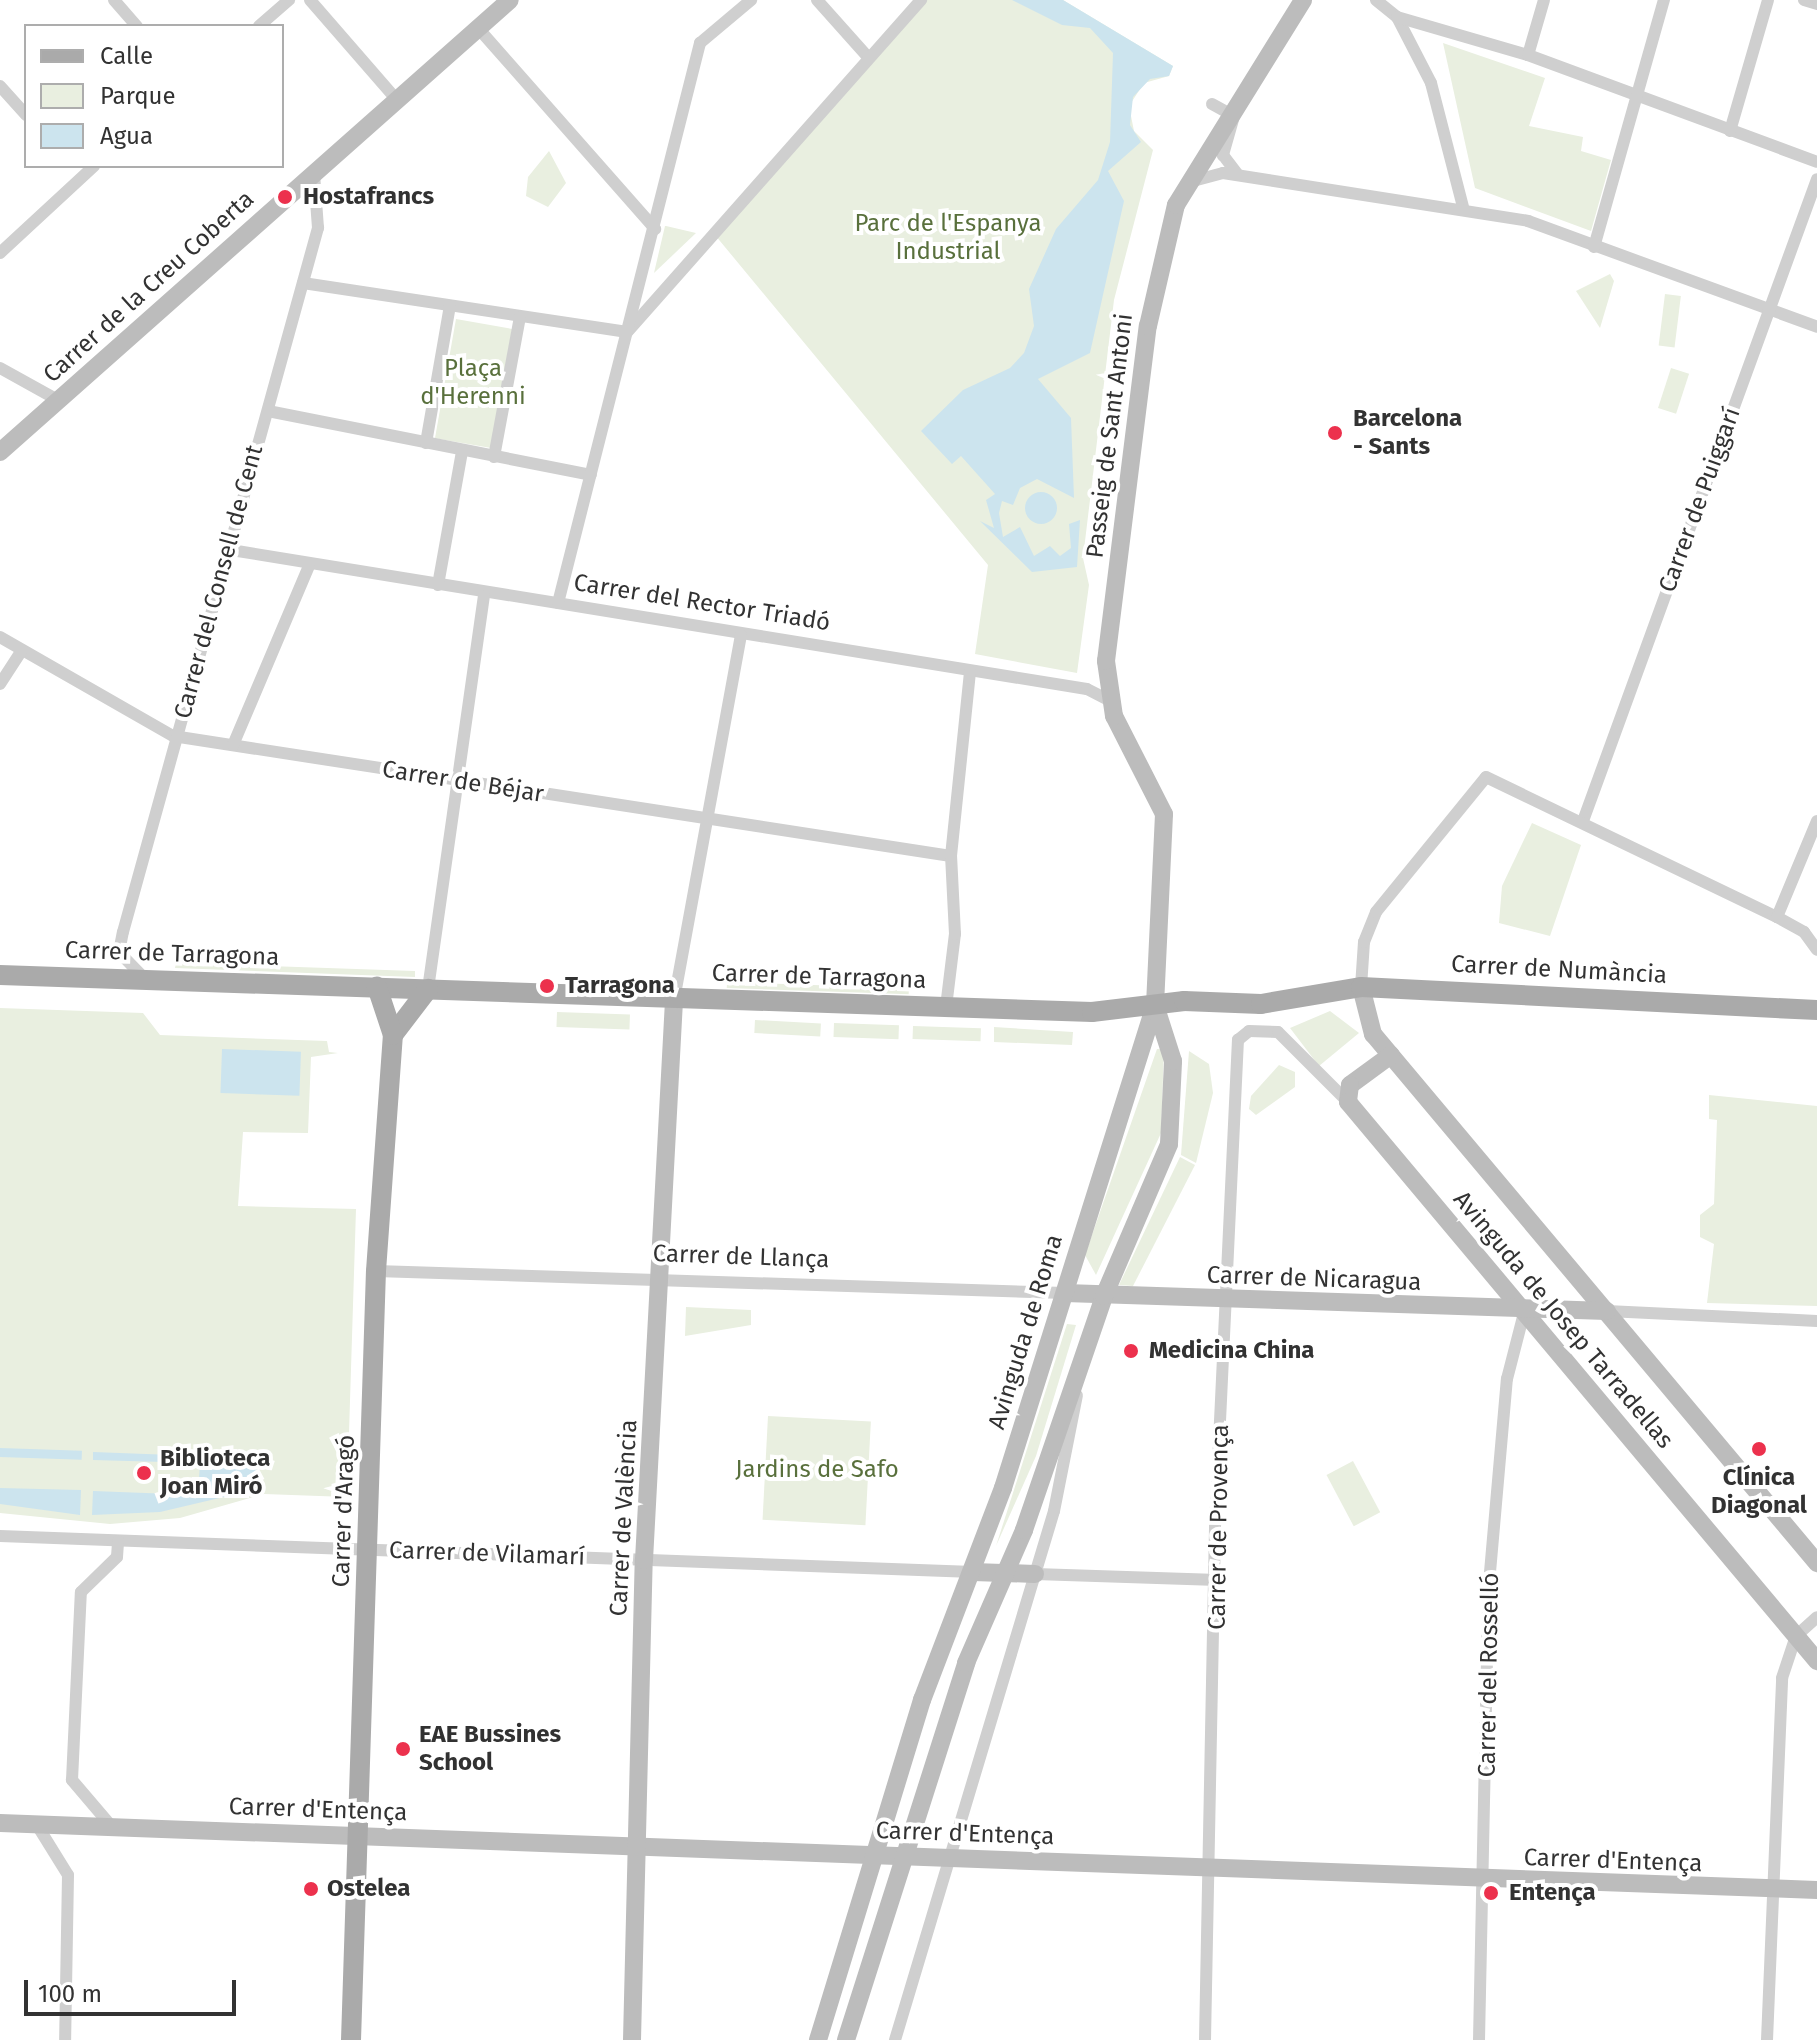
<!DOCTYPE html>
<meta charset="utf-8">
<style>
body{margin:0}
#map{position:relative;width:1817px;height:2040px;overflow:hidden;background:#fff;font-family:"Fira Sans",sans-serif}
div>[style]{position:absolute}
[style*='--x']{left:calc(var(--x)*1px);top:calc(var(--y)*1px);width:calc(var(--w)*1px);rotate:calc(var(--a)*1deg)}
.green>*{inset:0;background:#e9efe0;transform-origin:0 0}
.water>*{inset:0;background:#cce4ee;transform-origin:0 0}
.round{border-radius:50%}
.street>*{height:12px;margin:-6px;padding:0 6px;transform-origin:6px;border-radius:6px;background:#cfcfcf}
.secondary>*{height:18px;margin:-9px;padding:0 9px;transform-origin:9px;border-radius:9px;background:#bcbcbc}
.primary>*{height:20px;margin:-10px;padding:0 10px;transform-origin:10px;border-radius:10px;background:#aaa}
.dots>*{width:22px;height:22px;translate:-50% -50%;box-sizing:border-box;border:4px solid #fff;border-radius:50%}
span{translate:-50% -50%;white-space:nowrap;text-align:center;line-height:1.15;-webkit-text-stroke:8px #fff;paint-order:stroke}
.poi-label{font-size:24px;color:#323232;font-weight:700}
.left{translate:0 -50%;text-align:left}
.park-label{font-size:24px;color:#59703c}
.street-label{font-size:24px;color:#323232}
.legend{position:absolute;left:24px;top:24px;width:260px;height:144px;box-sizing:border-box;background:#fff;border:2px solid #adadad;margin:0;padding:10px 14px;list-style:none;font-size:24px;color:#323232}
.legend li{display:flex;align-items:center;gap:16px;height:40px}
.legend b{width:40px;border:2px solid #adadad}
.scale{position:absolute;left:24px;top:1980px;width:212px;height:36px;box-sizing:border-box;border:4px solid #323232;border-top:0;padding-left:10px;font-size:24px;line-height:28px;white-space:nowrap;color:#323232;-webkit-text-stroke:6px #fff;paint-order:stroke}
</style>
<div id="map">
<div class="green">
<div style="clip-path:polygon(927px 0,1063px 0,1173px 66px,1169px 76px,1144px 83px,1129px 106px,1134px 131px,1153px 150px,1114px 300px,1083px 558px,1089px 585px,1077px 673px,975px 654px,988px 565px,715px 235px,868px 57px)"></div>
<div style="clip-path:polygon(1443px 43px,1545px 78px,1529px 126px,1583px 137px,1581px 151px,1611px 160px,1591px 231px,1475px 188px)"></div>
<div style="clip-path:polygon(549px 151px,566px 183px,548px 207px,526px 196px,528px 177px)"></div>
<div style="clip-path:polygon(666px 226px,696px 233px,654px 273px,665px 226px)"></div>
<div style="clip-path:polygon(1610px 274px,1614px 281px,1600px 328px,1576px 291px)"></div>
<div style="left:1665px;top:294px;width:16px;height:52px;rotate:7deg"></div>
<div style="left:456px;top:319px;width:57px;height:121px;rotate:10deg"></div>
<div style="left:1671px;top:368px;width:19px;height:42px;rotate:18deg"></div>
<div style="clip-path:polygon(1532px 823px,1581px 845px,1550px 936px,1499px 923px,1502px 886px)"></div>
<div style="clip-path:polygon(176px 963px,415px 971px,415px 977px,175px 968px)"></div>
<div style="left:727px;top:982px;width:182px;height:6px;rotate:2deg"></div>
<div style="clip-path:polygon(0 1008px,143px 1013px,160px 1035px,327px 1041px,329px 1052px,338px 1053px,311px 1057px,308px 1133px,243px 1132px,238px 1206px,356px 1209px,347px 1497px,264px 1494px,180px 1518px,110px 1524px,0 1513px)"></div>
<div style="clip-path:polygon(1330px 1011px,1359px 1033px,1319px 1066px,1290px 1028px)"></div>
<div style="left:557px;top:1012px;width:73px;height:15px;rotate:2deg"></div>
<div style="left:755px;top:1020px;width:66px;height:13px;rotate:3deg"></div>
<div style="left:834px;top:1023px;width:65px;height:14px;rotate:2deg"></div>
<div style="left:913px;top:1026px;width:68px;height:13px;rotate:2deg"></div>
<div style="clip-path:polygon(994px 1027px,1073px 1032px,1072px 1045px,994px 1042px)"></div>
<div style="clip-path:polygon(1157px 1049px,1164px 1049px,1161px 1133px,1096px 1275px,1085px 1255px)"></div>
<div style="clip-path:polygon(1189px 1051px,1209px 1064px,1213px 1093px,1196px 1163px,1181px 1155px)"></div>
<div style="clip-path:polygon(1279px 1065px,1295px 1072px,1295px 1087px,1256px 1115px,1249px 1109px,1251px 1096px)"></div>
<div style="clip-path:polygon(1709px 1095px,1817px 1106px,1817px 1306px,1707px 1303px,1714px 1244px,1700px 1237px,1700px 1215px,1714px 1204px,1717px 1120px,1709px 1119px)"></div>
<div style="clip-path:polygon(1180px 1157px,1195px 1165px,1133px 1286px,1119px 1285px)"></div>
<div style="clip-path:polygon(686px 1307px,751px 1310px,751px 1325px,685px 1336px)"></div>
<div style="clip-path:polygon(1067px 1324px,1076px 1325px,1036px 1456px,996px 1546px)"></div>
<div style="left:768px;top:1416px;width:103px;height:104px;rotate:3deg"></div>
<div style="left:1353px;top:1461px;width:58px;height:30px;rotate:62deg"></div>
</div>
<div class="water">
<div style="clip-path:polygon(1012px 0,1063px 0,1173px 66px,1169px 76px,1150px 79px,1133px 97px,1130px 125px,1141px 142px,1108px 171px,1124px 201px,1090px 353px,1038px 379px,1071px 418px,1074px 498px,1037px 479px,1020px 488px,1013px 505px,1002px 501px,999px 513px,1003px 537px,1020px 527px,1034px 556px,1050px 546px,1060px 556px,1071px 548px,1069px 524px,1080px 520px,1077px 567px,1032px 572px,980px 521px,994px 528px,986px 500px,995px 494px,961px 456px,952px 464px,921px 431px,963px 390px,1010px 368px,1024px 353px,1034px 326px,1029px 289px,1056px 229px,1098px 180px,1110px 142px,1113px 53px,1090px 28px,1062px 25px)"></div>
<div class="round" style="left:1025px;top:492px;width:32px;height:32px"></div>
<div style="left:222px;top:1049px;width:79px;height:44px;rotate:2deg"></div>
<div style="left:0;top:1448px;width:82px;height:9px;rotate:2deg"></div>
<div style="clip-path:polygon(93px 1452px,252px 1458px,268px 1459px,228px 1496px,160px 1512px,92px 1515px,93px 1491px,198px 1495px,200px 1463px,93px 1460px)"></div>
<div style="clip-path:polygon(0 1488px,81px 1490px,80px 1515px,0 1504px)"></div>
</div>
<div class="street">
<div style="--x:114;--y:0;--w:35;--a:49"></div>
<div style="--x:310;--y:0;--w:133;--a:49"></div>
<div style="--x:817;--y:0;--w:76;--a:48.2"></div>
<div style="--x:1376;--y:0;--w:27;--a:39"></div>
<div style="--x:1397;--y:17;--w:74;--a:62.7"></div>
<div style="--x:1431;--y:83;--w:128;--a:75.5"></div>
<div style="--x:1804;--y:0;--w:14;--a:17"></div>
<div style="--x:1397;--y:17;--w:136;--a:16.2"></div>
<div style="--x:1528;--y:55;--w:308;--a:20.3"></div>
<div style="--x:259;--y:26;--w:40;--a:-41"></div>
<div style="--x:478;--y:28;--w:268;--a:48.6"></div>
<div style="--x:1528;--y:55;--w:57;--a:-73.8"></div>
<div style="--x:0;--y:86;--w:39;--a:48"></div>
<div style="--x:1212;--y:104;--w:25;--a:29"></div>
<div style="--x:1234;--y:116;--w:41;--a:105.8"></div>
<div style="--x:1223;--y:155;--w:25;--a:53"></div>
<div style="--x:1730;--y:131;--w:136;--a:-73.8"></div>
<div style="--x:1193;--y:181;--w:31;--a:-15"></div>
<div style="--x:1223;--y:173;--w:309;--a:8.9"></div>
<div style="--x:1528;--y:221;--w:308;--a:20.1"></div>
<div style="--x:1594;--y:247;--w:257;--a:-74.2"></div>
<div style="--x:0;--y:253;--w:128;--a:-42.8"></div>
<div style="--x:303;--y:283;--w:328;--a:8.6"></div>
<div style="--x:629;--y:330;--w:441;--a:-48.5"></div>
<div style="--x:0;--y:368;--w:66;--a:28.9"></div>
<div style="--x:268;--y:411;--w:329;--a:11.2"></div>
<div style="--x:426;--y:443;--w:139;--a:-80.1"></div>
<div style="--x:494;--y:457;--w:142;--a:-79.5"></div>
<div style="--x:225;--y:549;--w:873;--a:9.23"></div>
<div style="--x:1087;--y:689;--w:25;--a:27"></div>
<div style="--x:438;--y:585;--w:136;--a:-79.8"></div>
<div style="--x:558;--y:603;--w:578;--a:-75.77"></div>
<div style="--x:700;--y:43;--w:67;--a:-40.1"></div>
<div style="--x:0;--y:637;--w:199;--a:29.8"></div>
<div style="--x:173;--y:736;--w:787;--a:8.77"></div>
<div style="--x:0;--y:684;--w:40;--a:-57.1"></div>
<div style="--x:233;--y:745;--w:194;--a:-67"></div>
<div style="--x:1583;--y:821;--w:683;--a:-69.97"></div>
<div style="--x:1777;--y:917;--w:104;--a:-67.4"></div>
<div style="--x:144;--y:978;--w:36;--a:-134"></div>
<div style="--x:119;--y:952;--w:20;--a:-79"></div>
<div style="--x:123;--y:932;--w:731;--a:-74.52"></div>
<div style="--x:318;--y:228;--w:55;--a:-94.2"></div>
<div style="--x:1361;--y:987;--w:45;--a:-86.2"></div>
<div style="--x:1364;--y:942;--w:32;--a:-68"></div>
<div style="--x:1376;--y:912;--w:174;--a:-50.8"></div>
<div style="--x:1486;--y:777;--w:323;--a:25.7"></div>
<div style="--x:1777;--y:917;--w:31;--a:29"></div>
<div style="--x:1804;--y:932;--w:22;--a:54"></div>
<div style="--x:428;--y:989;--w:397;--a:-81.9"></div>
<div style="--x:674;--y:1000;--w:371;--a:-79.6"></div>
<div style="--x:946;--y:1007;--w:74;--a:-83"></div>
<div style="--x:955;--y:934;--w:78;--a:-92.9"></div>
<div style="--x:951;--y:856;--w:186;--a:-84.1"></div>
<div style="--x:376;--y:1271;--w:689;--a:1.83"></div>
<div style="--x:1607;--y:1311;--w:210;--a:2.7"></div>
<div style="--x:0;--y:1536;--w:974;--a:2.12"></div>
<div style="--x:1035;--y:1574;--w:183;--a:1.9"></div>
<div style="--x:37;--y:1825;--w:59;--a:58.2"></div>
<div style="--x:68;--y:1875;--w:165;--a:91"></div>
<div style="--x:112;--y:1827;--w:62;--a:-130.4"></div>
<div style="--x:72;--y:1780;--w:188;--a:-87.3"></div>
<div style="--x:81;--y:1592;--w:50;--a:-44.2"></div>
<div style="--x:117;--y:1557;--w:16;--a:-86"></div>
<div style="--x:895;--y:2040;--w:552;--a:-73.27"></div>
<div style="--x:1054;--y:1511;--w:118;--a:-78.8"></div>
<div style="--x:1205;--y:2040;--w:513;--a:-88.88"></div>
<div style="--x:1215;--y:1527;--w:488;--a:-87.3"></div>
<div style="--x:1238;--y:1040;--w:14;--a:-39"></div>
<div style="--x:1249;--y:1031;--w:29;--a:2"></div>
<div style="--x:1278;--y:1032;--w:99;--a:45"></div>
<div style="--x:1479;--y:2040;--w:445;--a:-88.8"></div>
<div style="--x:1488;--y:1595;--w:217;--a:-85"></div>
<div style="--x:1507;--y:1379;--w:68;--a:-75.6"></div>
<div style="--x:1767;--y:2040;--w:362;--a:-87.6"></div>
<div style="--x:1782;--y:1678;--w:44;--a:-71.6"></div>
<div style="--x:1796;--y:1636;--w:28;--a:-42"></div>
</div>
<div class="secondary">
<div style="--x:0;--y:452;--w:681;--a:-41.55"></div>
<div style="--x:1361;--y:987;--w:49;--a:75.7"></div>
<div style="--x:1373;--y:1034;--w:691;--a:49.99"></div>
<div style="--x:1391;--y:1055;--w:51;--a:143.8"></div>
<div style="--x:1350;--y:1085;--w:17;--a:97"></div>
<div style="--x:1348;--y:1102;--w:730;--a:50"></div>
<div style="--x:1065;--y:1293;--w:542;--a:1.9"></div>
<div style="--x:973;--y:1572;--w:62;--a:1.8"></div>
<div style="--x:0;--y:1823;--w:1818;--a:2.11"></div>
<div style="--x:632;--y:2040;--w:480;--a:-88.6"></div>
<div style="--x:644;--y:1560;--w:561;--a:-86.93"></div>
<div style="--x:818;--y:2040;--w:356;--a:-73"></div>
<div style="--x:922;--y:1700;--w:227;--a:-69.1"></div>
<div style="--x:1003;--y:1488;--w:506;--a:-72.53"></div>
<div style="--x:1155;--y:1005;--w:191;--a:-87.3"></div>
<div style="--x:1164;--y:814;--w:110;--a:-117"></div>
<div style="--x:1114;--y:716;--w:56;--a:-98.3"></div>
<div style="--x:1106;--y:661;--w:338;--a:-82.9"></div>
<div style="--x:1148;--y:326;--w:124;--a:-77"></div>
<div style="--x:1176;--y:205;--w:241;--a:-58.2"></div>
<div style="--x:846;--y:2040;--w:396;--a:-72.3"></div>
<div style="--x:966;--y:1663;--w:145;--a:-66.4"></div>
<div style="--x:1024;--y:1530;--w:247;--a:-71.1"></div>
<div style="--x:1104;--y:1296;--w:165;--a:-66.8"></div>
<div style="--x:1169;--y:1144;--w:83;--a:-87.2"></div>
<div style="--x:1173;--y:1061;--w:59;--a:-107.8"></div>
</div>
<div class="primary">
<div style="--x:0;--y:975;--w:1093;--a:1.94"></div>
<div style="--x:1092;--y:1012;--w:93;--a:-6.8"></div>
<div style="--x:1184;--y:1001;--w:77;--a:2.2"></div>
<div style="--x:1261;--y:1004;--w:101;--a:-9.6"></div>
<div style="--x:1361;--y:987;--w:457;--a:2.9"></div>
<div style="--x:393;--y:1035;--w:58;--a:-52.7"></div>
<div style="--x:351;--y:2040;--w:769;--a:-88.14"></div>
<div style="--x:376;--y:1271;--w:237;--a:-85.9"></div>
<div style="--x:393;--y:1035;--w:51;--a:-108.4"></div>
</div>
<div class="dots">
<div style="left:285px;top:197px;background:#ec314d"></div>
<div style="left:1335px;top:433px;background:#ec314d"></div>
<div style="left:547px;top:986px;background:#ec314d"></div>
<div style="left:1131px;top:1351px;background:#ec314d"></div>
<div style="left:1759px;top:1449px;background:#ec314d"></div>
<div style="left:144px;top:1473px;background:#ec314d"></div>
<div style="left:403px;top:1749px;background:#ec314d"></div>
<div style="left:311px;top:1889px;background:#ec314d"></div>
<div style="left:1491px;top:1893px;background:#ec314d"></div>
</div>
<div class="poi-label">
<span class="left" style="left:303px;top:197px">Hostafrancs</span>
<span class="left" style="left:1353px;top:433px">Barcelona<br>- Sants</span>
<span class="left" style="left:565px;top:986px">Tarragona</span>
<span class="left" style="left:1149px;top:1351px">Medicina China</span>
<span class="left" style="left:160px;top:1473px">Biblioteca<br>Joan Miró</span>
<span style="left:1759px;top:1492px">Clínica<br>Diagonal</span>
<span class="left" style="left:419px;top:1749px">EAE Bussines<br>School</span>
<span class="left" style="left:327px;top:1889px">Ostelea</span>
<span class="left" style="left:1509px;top:1893px">Entença</span>
</div>
<div class="park-label">
<span style="left:948px;top:238px">Parc de l'Espanya<br>Industrial</span>
<span style="left:473px;top:383px">Plaça<br>d'Herenni</span>
<span style="left:817px;top:1470px">Jardins de Safo</span>
</div>
<div class="street-label">
<span style="left:149px;top:287px;rotate:-42deg">Carrer de la Creu Coberta</span>
<span style="left:1110px;top:436px;rotate:-83deg">Passeig de Sant Antoni</span>
<span style="left:1700px;top:500px;rotate:-70deg">Carrer de Puiggarí</span>
<span style="left:219px;top:582px;rotate:-75deg">Carrer del Consell de Cent</span>
<span style="left:702px;top:603px;rotate:9deg">Carrer del Rector Triadó</span>
<span style="left:463px;top:782px;rotate:9deg">Carrer de Béjar</span>
<span style="left:172px;top:954px;rotate:2deg">Carrer de Tarragona</span>
<span style="left:1559px;top:970px;rotate:3deg">Carrer de Numància</span>
<span style="left:819px;top:977px;rotate:2deg">Carrer de Tarragona</span>
<span style="left:741px;top:1257px;rotate:2deg">Carrer de Llança</span>
<span style="left:1314px;top:1279px;rotate:2deg">Carrer de Nicaragua</span>
<span style="left:1563px;top:1320px;rotate:50deg">Avinguda de Josep Tarradellas</span>
<span style="left:1026px;top:1332px;rotate:-73deg">Avinguda de Roma</span>
<span style="left:344px;top:1511px;rotate:-88deg">Carrer d'Aragó</span>
<span style="left:624px;top:1518px;rotate:-87deg">Carrer de València</span>
<span style="left:1219px;top:1527px;rotate:-89deg">Carrer de Provença</span>
<span style="left:487px;top:1554px;rotate:2deg">Carrer de Vilamarí</span>
<span style="left:1489px;top:1675px;rotate:-89deg">Carrer del Rosselló</span>
<span style="left:318px;top:1810px;rotate:2deg">Carrer d'Entença</span>
<span style="left:965px;top:1834px;rotate:2deg">Carrer d'Entença</span>
<span style="left:1613px;top:1861px;rotate:2deg">Carrer d'Entença</span>
</div>
<ul class="legend">
<li><b style="height:10px;background:#aaa"></b>Calle</li>
<li><b style="height:22px;background:#e9efe0"></b>Parque</li>
<li><b style="height:22px;background:#cce4ee"></b>Agua</li>
</ul>
<div class="scale">100 m</div>
</div>
